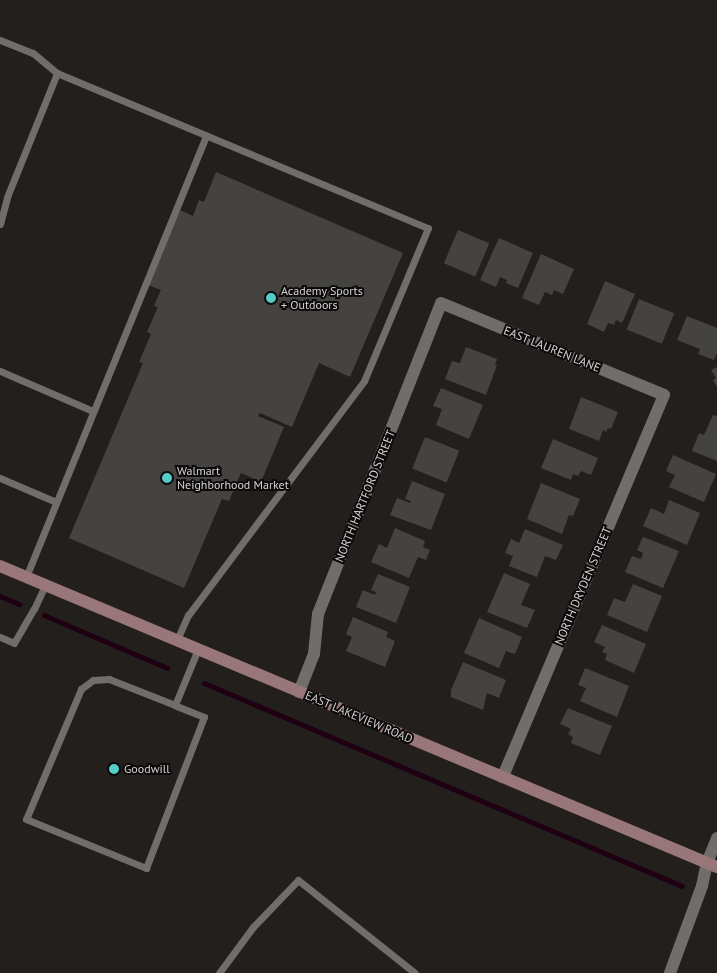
<!DOCTYPE html>
<style>
body{margin:0}
#map{position:relative;width:717px;height:973px;overflow:hidden;background:#221f1d;font-family:"PT Sans",sans-serif}
div>[style]{position:absolute}
[style*='--x']{left:calc(var(--x)*1px);top:calc(var(--y)*1px);width:calc(var(--w)*1px);rotate:calc(var(--a)*1deg)}
.stream>*{height:5px;margin:-2.5px;padding:0 2.5px;transform-origin:2.5px;border-radius:2.5px;background:#1f0012}
.building>*{inset:0;background:#454340;transform-origin:0 0}
.lane>*{height:7px;margin:-3.5px;padding:0 3.5px;transform-origin:3.5px;border-radius:3.5px;background:#716d6b}
.street>*{height:12px;margin:-6px;padding:0 6px;transform-origin:6px;border-radius:6px;background:#716d6b}
.secondary>*{height:12px;margin:-6px;padding:0 6px;transform-origin:6px;border-radius:6px;background:#997677}
.dots>*{width:14px;height:14px;translate:-50% -50%;box-sizing:border-box;border:2px solid #0b0909;border-radius:50%}
span{translate:-50% -50%;white-space:nowrap;text-align:center;line-height:1.15;-webkit-text-stroke:4px #0b0909;paint-order:stroke}
.poi-label{font-size:12px;color:#d6d4d3}
.left{translate:0 -50%;text-align:left}
.street-label{font-size:12px;color:#d6d4d3}
</style>
<div id="map">
<div class="stream">
<div style="--x:0;--y:596;--w:21;--a:23"></div>
<div style="--x:44;--y:615;--w:134;--a:23.3"></div>
<div style="--x:204;--y:683;--w:519;--a:23.01"></div>
</div>
<div class="building">
<div style="clip-path:polygon(216px 172px,403px 253px,350px 377px,319px 363px,292px 427px,260px 413px,258px 416px,284px 427px,261px 482px,241px 473px,229px 501px,222px 499px,184px 588px,69px 538px,143px 363px,139px 362px,151px 334px,147px 332px,158px 307px,154px 306px,161px 290px,148px 285px,180px 210px,193px 216px,199px 200px,204px 202px)"></div>
<div style="left:458px;top:230px;width:34px;height:36px;rotate:23deg"></div>
<div style="clip-path:polygon(499px 238px,533px 253px,518px 288px,506px 283px,507px 280px,500px 277px,496px 287px,480px 280px)"></div>
<div style="clip-path:polygon(541px 254px,574px 269px,563px 294px,554px 290px,552px 295px,545px 292px,539px 305px,522px 298px)"></div>
<div style="clip-path:polygon(605px 281px,635px 294px,622px 323px,616px 320px,614px 325px,608px 323px,604px 332px,587px 324px)"></div>
<div style="left:639px;top:299px;width:38px;height:33px;rotate:22deg"></div>
<div style="clip-path:polygon(687px 316px,717px 328px,717px 353px,714px 360px,698px 354px,700px 349px,677px 340px)"></div>
<div style="clip-path:polygon(466px 347px,497px 359px,495px 365px,497px 365px,486px 395px,445px 379px,452px 361px,460px 363px)"></div>
<div style="clip-path:polygon(717px 367px,717px 387px,713px 380px,716px 378px,711px 370px)"></div>
<div style="clip-path:polygon(441px 388px,483px 405px,469px 439px,436px 425px,442px 409px,433px 406px)"></div>
<div style="clip-path:polygon(581px 397px,618px 412px,611px 429px,608px 428px,606px 432px,603px 430px,599px 441px,569px 429px)"></div>
<div style="clip-path:polygon(713px 415px,717px 416px,717px 461px,692px 451px,699px 433px,704px 435px)"></div>
<div style="left:425px;top:437px;width:37px;height:34px;rotate:22deg"></div>
<div style="clip-path:polygon(553px 439px,598px 458px,591px 475px,581px 471px,578px 476px,573px 474px,571px 480px,541px 468px)"></div>
<div style="clip-path:polygon(673px 455px,716px 474px,704px 502px,669px 487px,675px 475px,666px 471px)"></div>
<div style="clip-path:polygon(412px 481px,445px 494px,431px 530px,390px 515px,397px 498px,410px 503px,411px 501px,405px 499px)"></div>
<div style="clip-path:polygon(541px 483px,580px 499px,573px 516px,569px 515px,562px 534px,527px 519px)"></div>
<div style="clip-path:polygon(669px 500px,700px 513px,687px 545px,643px 526px,651px 508px,664px 514px)"></div>
<div style="clip-path:polygon(395px 528px,425px 541px,423px 547px,430px 550px,426px 560px,418px 557px,409px 578px,371px 562px,379px 544px,387px 548px)"></div>
<div style="clip-path:polygon(525px 529px,563px 545px,556px 560px,545px 556px,537px 577px,509px 566px,513px 556px,505px 553px,511px 539px,519px 543px)"></div>
<div style="clip-path:polygon(643px 537px,679px 551px,663px 588px,625px 572px,632px 556px,641px 559px,643px 553px,637px 550px)"></div>
<div style="clip-path:polygon(504px 573px,530px 584px,521px 605px,535px 610px,527px 628px,487px 612px)"></div>
<div style="clip-path:polygon(378px 574px,410px 587px,396px 623px,356px 607px,363px 590px,375px 595px,376px 592px,371px 590px)"></div>
<div style="clip-path:polygon(633px 584px,662px 596px,647px 632px,607px 615px,614px 598px,625px 602px)"></div>
<div style="clip-path:polygon(353px 617px,388px 632px,386px 637px,395px 641px,385px 667px,346px 651px,352px 637px,346px 634px)"></div>
<div style="clip-path:polygon(479px 618px,522px 637px,515px 654px,506px 651px,499px 668px,464px 653px)"></div>
<div style="clip-path:polygon(602px 625px,646px 644px,634px 673px,605px 660px,607px 654px,602px 652px,605px 647px,594px 642px)"></div>
<div style="clip-path:polygon(463px 662px,506px 680px,499px 698px,487px 693px,483px 710px,451px 697px,451px 690px)"></div>
<div style="clip-path:polygon(585px 668px,629px 686px,617px 717px,580px 701px,586px 688px,578px 685px)"></div>
<div style="clip-path:polygon(568px 708px,612px 726px,600px 755px,571px 743px,573px 737px,568px 734px,571px 729px,560px 724px)"></div>
</div>
<div class="lane">
<div style="--x:0;--y:40;--w:35;--a:22"></div>
<div style="--x:33;--y:53;--w:31;--a:40"></div>
<div style="--x:57;--y:73;--w:402;--a:22.7"></div>
<div style="--x:428;--y:228;--w:166;--a:112.7"></div>
<div style="--x:364;--y:381;--w:293;--a:126.9"></div>
<div style="--x:188;--y:615;--w:27;--a:114"></div>
<div style="--x:0;--y:224;--w:28;--a:-75"></div>
<div style="--x:7;--y:197;--w:134;--a:-68"></div>
<div style="--x:0;--y:371;--w:101;--a:23.3"></div>
<div style="--x:0;--y:478;--w:61;--a:23.2"></div>
<div style="--x:26;--y:577;--w:477;--a:-67.8"></div>
<div style="--x:0;--y:637;--w:15;--a:23"></div>
<div style="--x:14;--y:643;--w:39;--a:-60"></div>
<div style="--x:34;--y:609;--w:26;--a:-65"></div>
<div style="--x:175;--y:705;--w:71;--a:-158.5"></div>
<div style="--x:109;--y:679;--w:16;--a:176"></div>
<div style="--x:93;--y:680;--w:15;--a:143"></div>
<div style="--x:81;--y:689;--w:141;--a:112.9"></div>
<div style="--x:26;--y:819;--w:130;--a:22.2"></div>
<div style="--x:146;--y:868;--w:162;--a:-69"></div>
<div style="--x:204;--y:717;--w:31;--a:-158"></div>
<div style="--x:175;--y:705;--w:61;--a:-67.7"></div>
<div style="--x:219;--y:973;--w:57;--a:-53.5"></div>
<div style="--x:253;--y:927;--w:65;--a:-46.2"></div>
<div style="--x:298;--y:880;--w:149;--a:38.5"></div>
</div>
<div class="street">
<div style="--x:299;--y:692;--w:41;--a:-68.5"></div>
<div style="--x:314;--y:654;--w:40;--a:-84.3"></div>
<div style="--x:318;--y:614;--w:334;--a:-68.4"></div>
<div style="--x:441;--y:303;--w:241;--a:22.4"></div>
<div style="--x:664;--y:395;--w:415;--a:112.9"></div>
<div style="--x:670;--y:973;--w:93;--a:-69.8"></div>
<div style="--x:702;--y:886;--w:24;--a:-78"></div>
<div style="--x:707;--y:863;--w:27;--a:-68"></div>
</div>
<div class="secondary">
<div style="--x:0;--y:566;--w:778;--a:22.77"></div>
</div>
<div class="dots">
<div style="left:271px;top:298px;background:#54cdc7"></div>
<div style="left:167px;top:478px;background:#54cdc7"></div>
<div style="left:114px;top:769px;background:#54cdc7"></div>
</div>
<div class="poi-label">
<span class="left" style="left:281px;top:298px">Academy Sports<br>+ Outdoors</span>
<span class="left" style="left:177px;top:478px">Walmart<br>Neighborhood Market</span>
<span class="left" style="left:124px;top:769px">Goodwill</span>
</div>
<div class="street-label">
<span style="left:552px;top:349px;rotate:22deg">EAST LAUREN LANE</span>
<span style="left:365px;top:496px;rotate:-68deg">NORTH HARTFORD STREET</span>
<span style="left:583px;top:586px;rotate:-67deg">NORTH DRYDEN STREET</span>
<span style="left:359px;top:717px;rotate:23deg">EAST LAKEVIEW ROAD</span>
</div>
</div>
